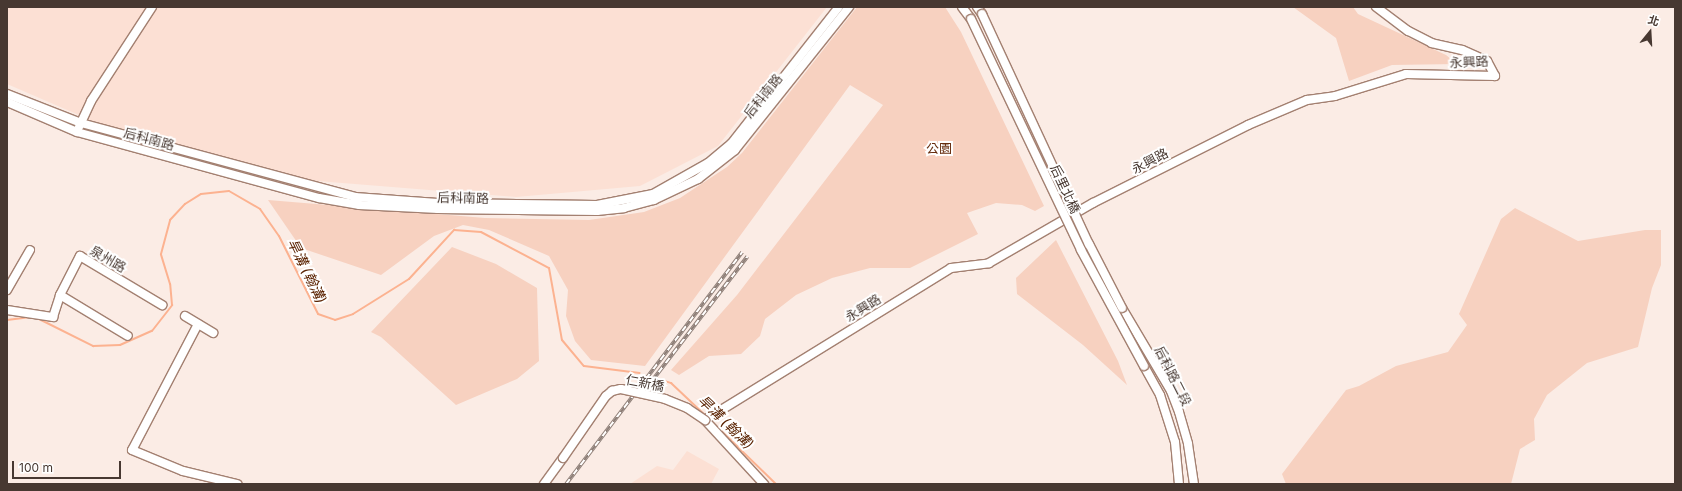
<!DOCTYPE html>
<meta charset="utf-8">
<style>
body{margin:0}
#map{position:relative;width:1682px;height:491px;overflow:hidden;background:#fbece5;font-family:Inter,"Noto Sans TC",sans-serif}
div>[style]{position:absolute}
[style*='--x']{left:calc(var(--x)*1px);top:calc(var(--y)*1px);width:calc(var(--w)*1px);rotate:calc(var(--a)*1deg)}
.built>*{inset:0;background:#fce0d4}
.green>*{inset:0;background:#f7d1c0}
.stream>*{height:2px;margin:-1px;padding:0 1px;transform-origin:1px;border-radius:1px;background:#fcb290}
.roads{filter:drop-shadow(1px 0 #a38071) drop-shadow(-1px 0 #a38071) drop-shadow(0 1px #a38071) drop-shadow(0 -1px #a38071)}
.minor>*{height:8px;margin:-4px;padding:0 4px;transform-origin:4px;border-radius:4px;background:#fff}
.rail>*{height:3.5px;margin-top:-1.75px;transform-origin:0;background:repeating-linear-gradient(90deg,#fff 0 6px,#8d7e77 0 12px);box-sizing:border-box;border-block:1px solid #8d7e77}
.bridges{filter:drop-shadow(1px 0 #a38071) drop-shadow(-1px 0 #a38071) drop-shadow(0 1px #a38071) drop-shadow(0 -1px #a38071)}
.minor-bridge>*{height:8px;margin:-4px;padding:0 4px;transform-origin:4px;border-radius:4px;background:#fff}
span{translate:-50% -50%;white-space:nowrap;text-align:center;line-height:1.15;-webkit-text-stroke:4px #fff;paint-order:stroke}
.street-label{font-size:13px;color:#473831}
.park-label{font-size:13px;color:#662d0e}
.water-label{font-size:14px;color:#5b2302;font-style:italic}
.frame{position:absolute;inset:0;border:8px solid #473831;pointer-events:none}
.north{position:absolute;left:1630px;top:12px;width:40px;height:40px;-webkit-text-stroke:3px #fff;paint-order:stroke;rotate:18deg;font-size:11px;font-weight:700;line-height:16px;text-align:center;color:#473831}
.north::after{content:'';display:block;margin:auto;width:14px;height:18px;background:#473831;clip-path:polygon(50% 0,100% 100%,50% 72%,0 100%)}
.scale{position:absolute;left:12px;top:461px;width:109px;height:18px;box-sizing:border-box;border:2px solid #473831;border-top:0;padding-left:5px;font-size:12px;line-height:14px;white-space:nowrap;color:#473831;-webkit-text-stroke:3px #fff;paint-order:stroke}
</style>
<div id="map">
<div class="built">
<div style="clip-path:polygon(7px 7px,827px 7px,718px 146px,640px 186px,516px 197px,305px 180px,109px 128px,7px 84px)"></div>
<div style="clip-path:polygon(687px 451px,719px 469px,711px 484px,630px 484px,657px 466px,673px 470px)"></div>
</div>
<div class="green">
<div style="clip-path:polygon(857px 7px,945px 7px,961px 32px,1044px 206px,1035px 211px,1022px 205px,996px 203px,967px 213px,978px 234px,910px 268px,870px 268px,832px 278px,796px 295px,765px 319px,760px 336px,741px 354px,709px 356px,679px 375px,671px 370px,737px 295px,883px 105px,850px 85px,645px 366px,591px 360px,575px 341px,566px 316px,568px 290px,549px 256px,489px 230px,463px 225px,434px 236px,381px 275px,301px 248px,268px 200px,485px 218px,589px 220px,644px 212px,680px 198px,727px 167px,742px 153px)"></div>
<div style="clip-path:polygon(1293px 7px,1353px 7px,1358px 14px,1446px 55px,1457px 64px,1392px 65px,1349px 81px,1336px 38px)"></div>
<div style="clip-path:polygon(1515px 208px,1578px 241px,1645px 230px,1661px 230px,1661px 265px,1652px 288px,1638px 347px,1587px 363px,1547px 395px,1534px 419px,1535px 440px,1520px 449px,1511px 484px,1286px 484px,1282px 474px,1346px 390px,1359px 386px,1396px 366px,1448px 352px,1467px 325px,1459px 314px,1501px 219px)"></div>
<div style="clip-path:polygon(1056px 240px,1118px 361px,1127px 385px,1083px 345px,1017px 294px,1016px 278px)"></div>
<div style="clip-path:polygon(452px 247px,496px 264px,537px 288px,539px 361px,517px 379px,456px 405px,381px 337px,371px 332px)"></div>
</div>
<div class="stream">
<div style="--x:37;--y:318;--w:63;--a:26.6"></div>
<div style="--x:93;--y:346;--w:27;--a:-2"></div>
<div style="--x:120;--y:345;--w:35;--a:-24"></div>
<div style="--x:152;--y:331;--w:33;--a:-52"></div>
<div style="--x:172;--y:305;--w:21;--a:-95"></div>
<div style="--x:170;--y:284;--w:31;--a:-107"></div>
<div style="--x:161;--y:254;--w:35;--a:-75"></div>
<div style="--x:170;--y:220;--w:22;--a:-47"></div>
<div style="--x:185;--y:204;--w:19;--a:-32"></div>
<div style="--x:201;--y:194;--w:28;--a:-6"></div>
<div style="--x:229;--y:191;--w:36;--a:30"></div>
<div style="--x:260;--y:209;--w:33;--a:55"></div>
<div style="--x:279;--y:236;--w:87;--a:63.4"></div>
<div style="--x:318;--y:314;--w:18;--a:19"></div>
<div style="--x:335;--y:320;--w:19;--a:-18"></div>
<div style="--x:353;--y:314;--w:66;--a:-32"></div>
<div style="--x:409;--y:279;--w:67;--a:-47.4"></div>
<div style="--x:454;--y:230;--w:27;--a:4"></div>
<div style="--x:481;--y:232;--w:77;--a:27.9"></div>
<div style="--x:549;--y:268;--w:73;--a:79.8"></div>
<div style="--x:562;--y:340;--w:34;--a:50"></div>
<div style="--x:584;--y:366;--w:56;--a:7.1"></div>
<div style="--x:7;--y:320;--w:26;--a:-7"></div>
<div style="--x:658;--y:379;--w:14;--a:17"></div>
<div style="--x:671;--y:383;--w:48;--a:43.3"></div>
<div style="--x:712;--y:422;--w:89;--a:44.1"></div>
</div>
<div class="roads">
<div class="minor">
<div style="--x:962;--y:7;--w:15;--a:53"></div>
<div style="--x:977;--y:7;--w:9;--a:54"></div>
<div style="--x:7;--y:94;--w:79;--a:21.4"></div>
<div style="--x:81;--y:123;--w:284;--a:15.1"></div>
<div style="--x:355;--y:197;--w:83;--a:4.1"></div>
<div style="--x:438;--y:203;--w:159;--a:0.7"></div>
<div style="--x:597;--y:205;--w:57;--a:-11.1"></div>
<div style="--x:653;--y:194;--w:63;--a:-29.4"></div>
<div style="--x:708;--y:163;--w:30;--a:-40"></div>
<div style="--x:731;--y:144;--w:174;--a:-51.8"></div>
<div style="--x:7;--y:102;--w:76;--a:23.2"></div>
<div style="--x:77;--y:132;--w:251;--a:15.3"></div>
<div style="--x:319;--y:198;--w:41;--a:9.9"></div>
<div style="--x:359;--y:205;--w:79;--a:2.9"></div>
<div style="--x:438;--y:209;--w:159;--a:0.7"></div>
<div style="--x:597;--y:211;--w:27;--a:-6"></div>
<div style="--x:624;--y:208;--w:31;--a:-15"></div>
<div style="--x:654;--y:200;--w:49;--a:-25.5"></div>
<div style="--x:698;--y:179;--w:47;--a:-38.1"></div>
<div style="--x:735;--y:150;--w:183;--a:-51.4"></div>
<div style="--x:79;--y:127;--w:29;--a:-65"></div>
<div style="--x:91;--y:101;--w:112;--a:-57"></div>
<div style="--x:7;--y:290;--w:46;--a:-60.1"></div>
<div style="--x:60;--y:295;--w:79;--a:31.1"></div>
<div style="--x:1122;--y:308;--w:96;--a:59.4"></div>
<div style="--x:1171;--y:391;--w:22;--a:69"></div>
<div style="--x:1179;--y:412;--w:33;--a:74"></div>
<div style="--x:1188;--y:444;--w:40;--a:81.5"></div>
<div style="--x:7;--y:310;--w:47;--a:8.7"></div>
<div style="--x:53;--y:317;--w:23;--a:-72"></div>
<div style="--x:60;--y:295;--w:44;--a:-62.9"></div>
<div style="--x:80;--y:256;--w:96;--a:30.9"></div>
<div style="--x:185;--y:316;--w:33;--a:31"></div>
<div style="--x:198;--y:324;--w:142;--a:117.6"></div>
<div style="--x:132;--y:450;--w:55;--a:22.4"></div>
<div style="--x:183;--y:471;--w:56;--a:13.5"></div>
<div style="--x:1144;--y:366;--w:33;--a:61"></div>
<div style="--x:1160;--y:395;--w:49;--a:72.3"></div>
<div style="--x:1175;--y:442;--w:42;--a:84.6"></div>
<div style="--x:544;--y:484;--w:32;--a:-54"></div>
<div style="--x:764;--y:484;--w:87;--a:-132.7"></div>
<div style="--x:705;--y:420;--w:289;--a:-31.7"></div>
<div style="--x:951;--y:268;--w:38;--a:-7"></div>
<div style="--x:989;--y:263;--w:120;--a:-30"></div>
<div style="--x:1093;--y:203;--w:174;--a:-26.7"></div>
<div style="--x:1248;--y:125;--w:64;--a:-23"></div>
<div style="--x:1307;--y:100;--w:28;--a:-8"></div>
<div style="--x:1335;--y:96;--w:74;--a:-17.2"></div>
<div style="--x:1406;--y:74;--w:89;--a:1.3"></div>
<div style="--x:1495;--y:76;--w:17;--a:-118"></div>
<div style="--x:1487;--y:61;--w:27;--a:-156"></div>
<div style="--x:1462;--y:50;--w:31;--a:-167"></div>
<div style="--x:1432;--y:43;--w:27;--a:-153"></div>
<div style="--x:1408;--y:31;--w:40;--a:-143"></div>
</div>
</div>
<div class="rail">
<div style="--x:651;--y:382;--w:158;--a:-52.5"></div>
<div style="--x:566;--y:484;--w:291;--a:-52.8"></div>
</div>
<div class="bridges">
<div class="minor-bridge">
<div style="--x:982;--y:14;--w:254;--a:65.1"></div>
<div style="--x:1089;--y:244;--w:72;--a:62.7"></div>
<div style="--x:971;--y:19;--w:256;--a:64.5"></div>
<div style="--x:1081;--y:250;--w:132;--a:61.5"></div>
<div style="--x:563;--y:458;--w:75;--a:-55.3"></div>
<div style="--x:606;--y:396;--w:8;--a:-40"></div>
<div style="--x:612;--y:391;--w:9;--a:-13"></div>
<div style="--x:621;--y:389;--w:45;--a:12.8"></div>
<div style="--x:665;--y:399;--w:24;--a:22"></div>
<div style="--x:687;--y:408;--w:22;--a:34"></div>
</div>
</div>
<div class="street-label">
<span style="left:1469px;top:62px;rotate:-3deg">永興路</span>
<span style="left:763px;top:96px;rotate:-51deg">后科南路</span>
<span style="left:149px;top:139px;rotate:15deg">后科南路</span>
<span style="left:1150px;top:161px;rotate:-27deg">永興路</span>
<span style="left:1065px;top:189px;rotate:65deg">后里北橋</span>
<span style="left:463px;top:198px;rotate:1deg">后科南路</span>
<span style="left:108px;top:259px;rotate:30deg">泉州路</span>
<span style="left:863px;top:308px;rotate:-32deg">永興路</span>
<span style="left:1173px;top:376px;rotate:63deg">后科路二段</span>
<span style="left:645px;top:383px;rotate:11deg">仁新橋</span>
</div>
<div class="park-label">
<span style="left:939px;top:148px">公園</span>
</div>
<div class="water-label">
<span style="left:307px;top:271px;rotate:64deg">旱溝 (翰溝)</span>
<span style="left:726px;top:422px;rotate:44deg">旱溝 (翰溝)</span>
</div>
<div class="frame"></div>
<div class="north">北</div>
<div class="scale">100 m</div>
</div>
